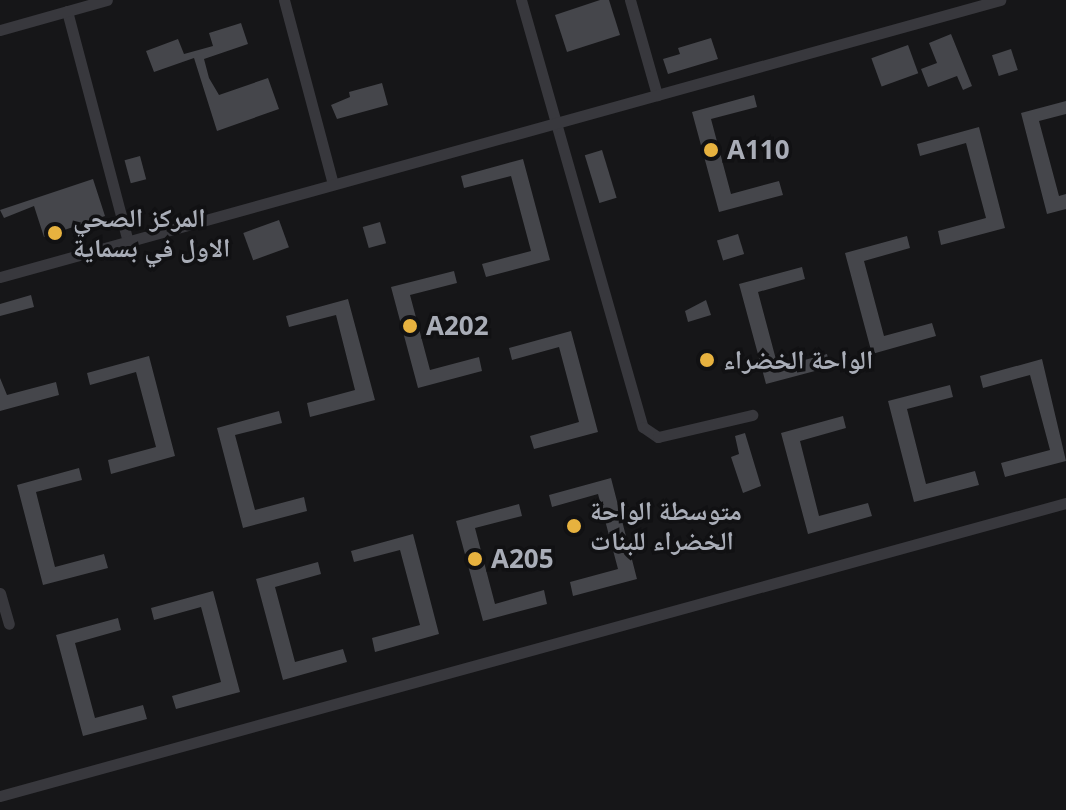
<!DOCTYPE html>
<meta charset="utf-8">
<style>
body{margin:0}
#map{position:relative;width:1066px;height:810px;overflow:hidden;background:#161618;font-family:"Open Sans","Noto Naskh Arabic",sans-serif}
div>[style]{position:absolute}
[style*='--x']{left:calc(var(--x)*1px);top:calc(var(--y)*1px);width:calc(var(--w)*1px);rotate:calc(var(--a)*1deg)}
.building>*{inset:0;background:#45464b;transform-origin:0 0}
.minor>*{height:11px;margin:-5.5px;padding:0 5.5px;transform-origin:5.5px;border-radius:5.5px;background:#38383d}
.dots>*{width:22px;height:22px;translate:-50% -50%;box-sizing:border-box;border:4px solid #111113;border-radius:50%}
span{translate:-50% -50%;white-space:nowrap;text-align:center;line-height:1.15;-webkit-text-stroke:7px #111113;paint-order:stroke}
.poi-label{font-size:26px;color:#a9adb7;font-weight:700}
.left{translate:0 -50%;text-align:left}
</style>
<div id="map">
<div class="building">
<div style="clip-path:polygon(600px 0,609px 0,620px 35px,567px 52px,555px 15px)"></div>
<div style="clip-path:polygon(241px 23px,248px 44px,204px 59px,209px 78px,219px 95px,268px 78px,279px 109px,217px 131px,194px 58px,154px 72px,146px 51px,178px 39px,184px 54px,213px 46px,209px 33px)"></div>
<div style="clip-path:polygon(951px 34px,972px 86px,963px 90px,957px 76px,928px 87px,921px 69px,937px 63px,929px 43px)"></div>
<div style="clip-path:polygon(711px 38px,718px 59px,668px 74px,663px 59px,680px 54px,678px 48px)"></div>
<div style="left:908px;top:45px;width:30px;height:39px;rotate:70deg"></div>
<div style="left:1011px;top:49px;width:22px;height:20px;rotate:72deg"></div>
<div style="clip-path:polygon(382px 83px,388px 105px,337px 119px,331px 105px,350px 97px,349px 92px)"></div>
<div style="clip-path:polygon(754px 95px,757px 107px,711px 119px,731px 194px,779px 181px,783px 195px,719px 212px,692px 112px)"></div>
<div style="clip-path:polygon(1066px 101px,1066px 114px,1039px 121px,1059px 196px,1066px 194px,1066px 209px,1047px 214px,1021px 113px)"></div>
<div style="clip-path:polygon(979px 127px,1005px 228px,941px 245px,938px 231px,986px 218px,966px 143px,920px 156px,917px 144px)"></div>
<div style="left:602px;top:150px;width:50px;height:18px;rotate:73deg"></div>
<div style="left:140px;top:156px;width:24px;height:16px;rotate:75deg"></div>
<div style="clip-path:polygon(523px 159px,550px 260px,486px 277px,482px 264px,531px 251px,511px 176px,464px 188px,461px 176px)"></div>
<div style="clip-path:polygon(93px 179px,105px 216px,44px 237px,34px 206px,4px 218px,0 210px)"></div>
<div style="left:279px;top:220px;width:29px;height:38px;rotate:70deg"></div>
<div style="left:380px;top:222px;width:22px;height:18px;rotate:74deg"></div>
<div style="left:738px;top:234px;width:21px;height:22px;rotate:73deg"></div>
<div style="clip-path:polygon(907px 236px,910px 248px,864px 261px,884px 336px,932px 323px,936px 336px,872px 354px,845px 253px)"></div>
<div style="clip-path:polygon(802px 267px,805px 279px,758px 292px,778px 367px,827px 354px,830px 367px,766px 384px,739px 284px)"></div>
<div style="clip-path:polygon(454px 271px,457px 283px,410px 295px,430px 370px,479px 357px,482px 371px,418px 388px,391px 287px)"></div>
<div style="clip-path:polygon(31px 295px,34px 307px,0 316px,0 304px)"></div>
<div style="clip-path:polygon(348px 299px,375px 400px,310px 417px,307px 403px,355px 390px,336px 315px,289px 327px,286px 316px)"></div>
<div style="clip-path:polygon(706px 300px,711px 315px,688px 322px,685px 311px)"></div>
<div style="clip-path:polygon(571px 331px,598px 432px,534px 449px,530px 436px,579px 422px,559px 347px,512px 360px,509px 348px)"></div>
<div style="clip-path:polygon(149px 356px,175px 456px,111px 474px,108px 460px,156px 447px,136px 372px,90px 385px,87px 373px)"></div>
<div style="clip-path:polygon(1042px 359px,1066px 461px,1005px 477px,1001px 463px,1050px 450px,1030px 375px,983px 388px,980px 376px)"></div>
<div style="clip-path:polygon(0 378px,7px 395px,56px 382px,59px 395px,0 411px)"></div>
<div style="clip-path:polygon(950px 385px,953px 397px,907px 409px,926px 484px,975px 471px,979px 485px,914px 502px,888px 401px)"></div>
<div style="clip-path:polygon(279px 411px,282px 423px,235px 435px,255px 510px,304px 497px,307px 511px,243px 528px,217px 428px)"></div>
<div style="clip-path:polygon(843px 416px,846px 428px,800px 441px,819px 516px,868px 503px,872px 516px,808px 534px,781px 433px)"></div>
<div style="clip-path:polygon(745px 433px,761px 486px,743px 493px,731px 457px,739px 454px,735px 436px)"></div>
<div style="clip-path:polygon(79px 468px,82px 480px,36px 492px,55px 567px,104px 554px,108px 568px,43px 585px,17px 485px)"></div>
<div style="clip-path:polygon(611px 478px,637px 579px,573px 596px,570px 582px,618px 569px,598px 494px,552px 507px,549px 495px)"></div>
<div style="clip-path:polygon(519px 504px,522px 516px,475px 528px,495px 604px,544px 590px,547px 604px,483px 621px,456px 521px)"></div>
<div style="clip-path:polygon(413px 534px,439px 634px,375px 652px,372px 638px,420px 625px,400px 550px,354px 562px,351px 551px)"></div>
<div style="clip-path:polygon(318px 562px,321px 574px,275px 587px,295px 662px,343px 649px,347px 662px,283px 680px,256px 579px)"></div>
<div style="clip-path:polygon(213px 591px,240px 692px,176px 709px,172px 696px,221px 682px,201px 607px,154px 620px,151px 608px)"></div>
<div style="clip-path:polygon(118px 618px,121px 630px,75px 643px,95px 718px,143px 705px,147px 719px,83px 736px,56px 635px)"></div>
</div>
<div class="minor">
<div style="--x:284;--y:0;--w:190;--a:75.1"></div>
<div style="--x:521;--y:0;--w:444;--a:74.1"></div>
<div style="--x:643;--y:427;--w:18;--a:34"></div>
<div style="--x:658;--y:437;--w:97;--a:-13.2"></div>
<div style="--x:630;--y:0;--w:99;--a:74.1"></div>
<div style="--x:67;--y:11;--w:239;--a:75.2"></div>
<div style="--x:0;--y:30;--w:111;--a:-15.7"></div>
<div style="--x:0;--y:277;--w:1038;--a:-15.48"></div>
<div style="--x:0;--y:593;--w:32;--a:74"></div>
<div style="--x:0;--y:796;--w:1106;--a:-15.37"></div>
</div>
<div class="dots">
<div style="left:711px;top:150px;background:#e7b23f"></div>
<div style="left:55px;top:233px;background:#e7b23f"></div>
<div style="left:410px;top:326px;background:#e7b23f"></div>
<div style="left:707px;top:360px;background:#e7b23f"></div>
<div style="left:574px;top:526px;background:#e7b23f"></div>
<div style="left:475px;top:559px;background:#e7b23f"></div>
</div>
<div class="poi-label">
<span class="left" style="left:727px;top:150px">A110</span>
<span class="left" style="left:73px;top:233px">المركز الصحي<br>الاول في بسماية</span>
<span class="left" style="left:426px;top:326px">A202</span>
<span class="left" style="left:723px;top:360px">الواحة الخضراء</span>
<span class="left" style="left:590px;top:526px">متوسطة الواحة<br>الخضراء للبنات</span>
<span class="left" style="left:491px;top:559px">A205</span>
</div>
</div>
